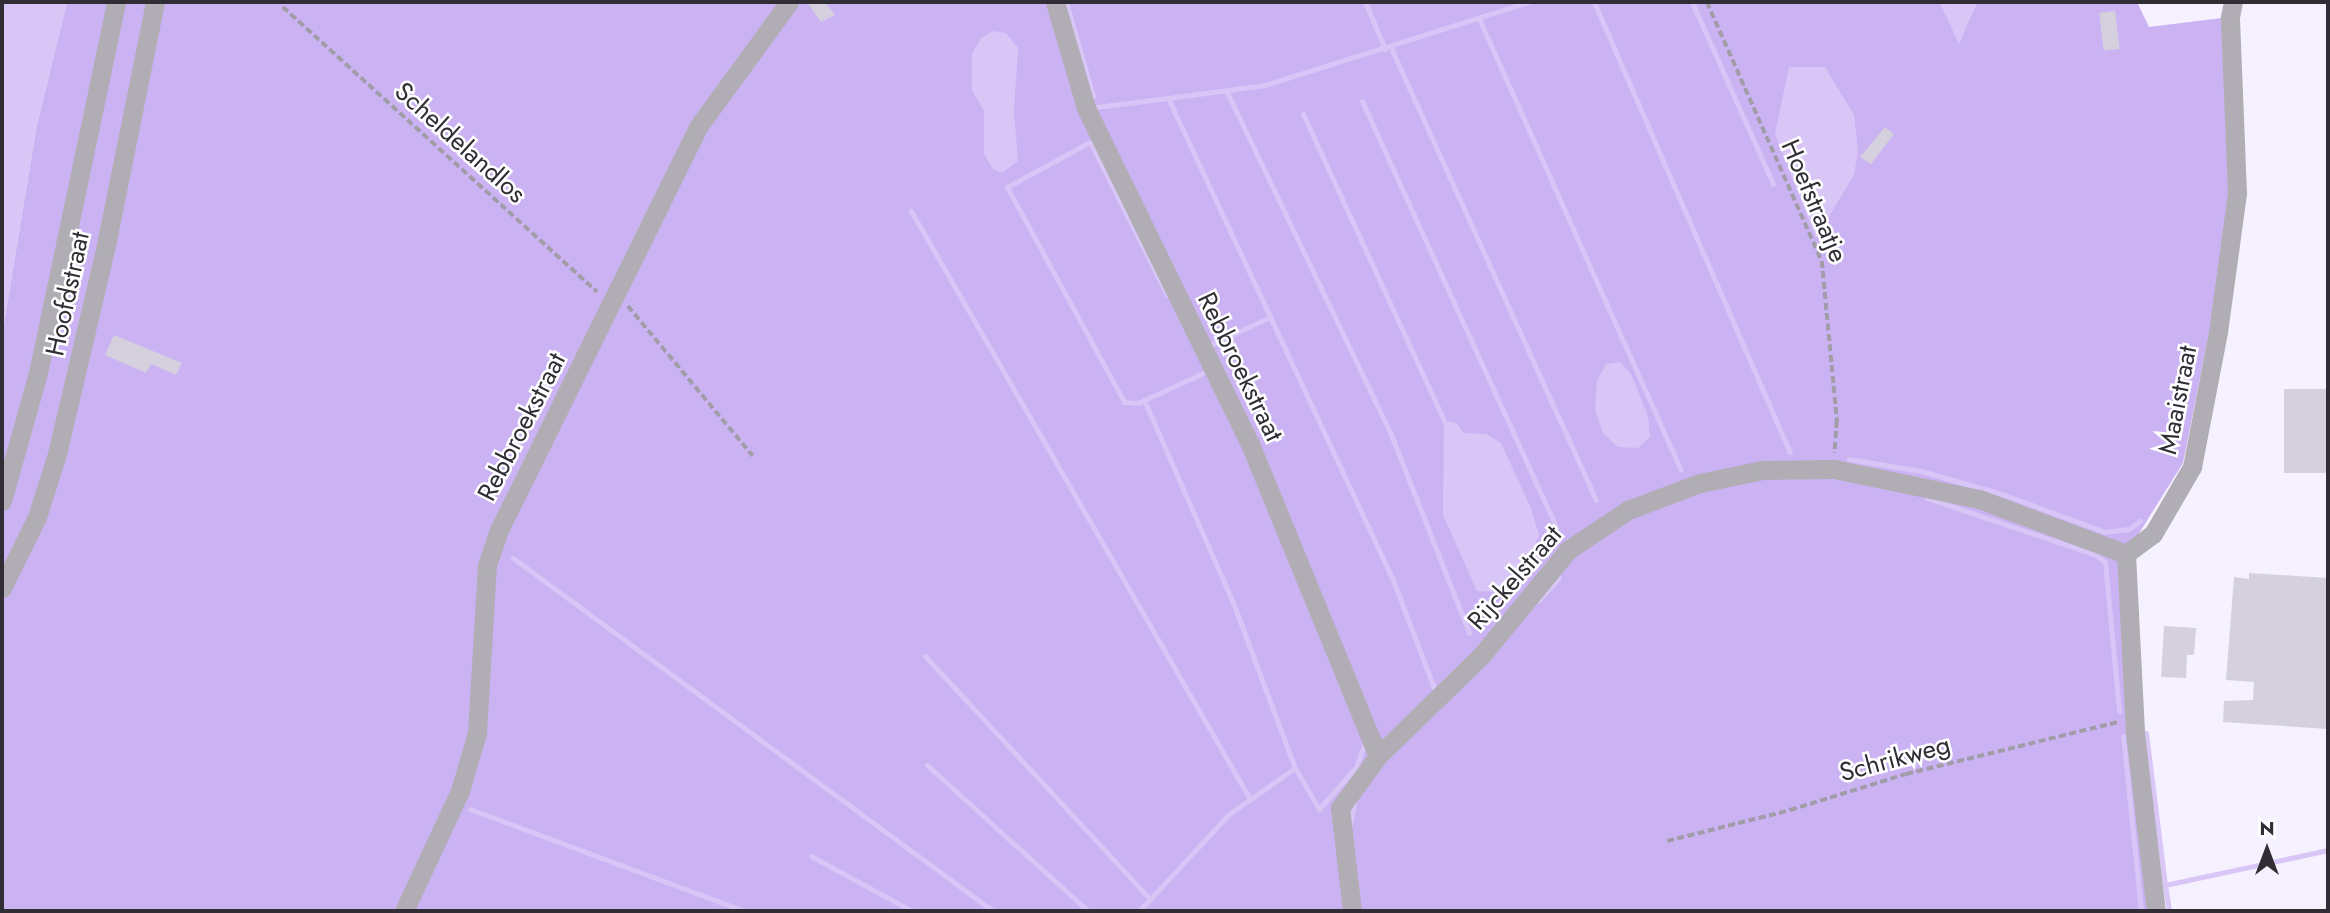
<!DOCTYPE html>
<style>
body{margin:0}
#map{position:relative;width:2330px;height:913px;overflow:hidden;background:#f6f1ff;font-family:Jost,sans-serif}
div>[style]{position:absolute}
[style*='--x']{left:calc(var(--x)*1px);top:calc(var(--y)*1px);width:calc(var(--w)*1px);rotate:calc(var(--a)*1deg)}
.green>*{inset:0;background:#cbb2f3}
.water>*{inset:0;background:#d8c6f6}
.stream>*{height:5px;margin:-2.5px;padding:0 2.5px;transform-origin:2.5px;border-radius:2.5px;background:#d8c6f6}
.building>*{inset:0;background:#d4d0de;transform-origin:0 0}
.path>*{height:3.5px;margin-top:-1.75px;transform-origin:0;background:repeating-linear-gradient(90deg,#a19da8 0 7px,transparent 0 10.5px)}
.minor>*{height:19px;margin:-9.5px;padding:0 9.5px;transform-origin:9.5px;border-radius:9.5px;background:#b0aeb4}
span{translate:-50% -50%;white-space:nowrap;text-align:center;line-height:1.15;-webkit-text-stroke:5px #fff;paint-order:stroke}
.street-label{font-size:26px;color:#302e34}
.frame{position:absolute;inset:0;border:4px solid #302e34;pointer-events:none}
.north{position:absolute;left:2232px;top:815px;width:70px;height:70px;-webkit-text-stroke:5px #fff;paint-order:stroke;rotate:0deg;font-size:19px;font-weight:700;line-height:28px;text-align:center;color:#302e34}
.north::after{content:'';display:block;margin:auto;width:24px;height:32px;background:#302e34;clip-path:polygon(50% 0,100% 100%,50% 72%,0 100%)}
</style>
<div id="map">
<div class="green">
<div style="clip-path:polygon(67px 2px,1940px 2px,1959px 43px,1977px 2px,2137px 2px,2149px 27px,2230px 17px,2237px 193px,2183px 463px,2126px 554px,2156px 911px,2px 911px,2px 335px,37px 124px)"></div>
</div>
<div class="water">
<div style="clip-path:polygon(2px 2px,67px 2px,37px 124px,2px 335px)"></div>
<div style="clip-path:polygon(1940px 2px,1977px 2px,1959px 44px)"></div>
<div style="clip-path:polygon(993px 31px,1006px 33px,1018px 48px,1014px 112px,1018px 161px,1002px 173px,993px 169px,984px 154px,984px 111px,972px 90px,972px 54px,981px 38px)"></div>
<div style="clip-path:polygon(1789px 67px,1825px 67px,1854px 115px,1858px 151px,1854px 175px,1816px 238px,1775px 134px)"></div>
<div style="clip-path:polygon(1620px 362px,1631px 374px,1648px 416px,1650px 437px,1638px 448px,1618px 447px,1603px 433px,1595px 410px,1597px 381px,1606px 364px)"></div>
<div style="clip-path:polygon(1444px 421px,1457px 423px,1463px 433px,1486px 434px,1501px 443px,1531px 508px,1539px 535px,1532px 551px,1499px 592px,1477px 591px,1443px 515px)"></div>
</div>
<div class="stream">
<div style="--x:1066;--y:2;--w:98;--a:74"></div>
<div style="--x:1365;--y:2;--w:51;--a:66.9"></div>
<div style="--x:1594;--y:2;--w:491;--a:66.5"></div>
<div style="--x:1692;--y:2;--w:199;--a:66"></div>
<div style="--x:1480;--y:21;--w:491;--a:65.9"></div>
<div style="--x:1391;--y:48;--w:496;--a:65.6"></div>
<div style="--x:1226;--y:90;--w:379;--a:64.4"></div>
<div style="--x:1390;--y:432;--w:216;--a:68.5"></div>
<div style="--x:1168;--y:98;--w:98;--a:-7.6"></div>
<div style="--x:1265;--y:85;--w:277;--a:-17.5"></div>
<div style="--x:1362;--y:101;--w:466;--a:65.5"></div>
<div style="--x:1096;--y:107;--w:73;--a:-7.1"></div>
<div style="--x:1168;--y:98;--w:532;--a:64.98"></div>
<div style="--x:1393;--y:580;--w:116;--a:69.2"></div>
<div style="--x:1303;--y:114;--w:338;--a:65.3"></div>
<div style="--x:911;--y:211;--w:679;--a:60.04"></div>
<div style="--x:1167;--y:295;--w:171;--a:-116.7"></div>
<div style="--x:1090;--y:142;--w:94;--a:151.5"></div>
<div style="--x:1007;--y:187;--w:245;--a:61.4"></div>
<div style="--x:1124;--y:402;--w:14;--a:4"></div>
<div style="--x:1138;--y:403;--w:74;--a:-24.8"></div>
<div style="--x:1210;--y:345;--w:66;--a:-25"></div>
<div style="--x:1144;--y:400;--w:224;--a:66.3"></div>
<div style="--x:1234;--y:605;--w:174;--a:69.5"></div>
<div style="--x:1295;--y:768;--w:48;--a:59.7"></div>
<div style="--x:1319;--y:809;--w:56;--a:-48.6"></div>
<div style="--x:1356;--y:767;--w:27;--a:-70"></div>
<div style="--x:1849;--y:459;--w:73;--a:9.5"></div>
<div style="--x:1921;--y:471;--w:84;--a:15.9"></div>
<div style="--x:2002;--y:494;--w:110;--a:20.3"></div>
<div style="--x:2105;--y:532;--w:24;--a:-7"></div>
<div style="--x:2129;--y:529;--w:14;--a:-36"></div>
<div style="--x:1927;--y:498;--w:178;--a:18.6"></div>
<div style="--x:2096;--y:555;--w:11;--a:38"></div>
<div style="--x:2105;--y:562;--w:150;--a:84.6"></div>
<div style="--x:513;--y:558;--w:596;--a:36.33"></div>
<div style="--x:1538;--y:601;--w:31;--a:-48"></div>
<div style="--x:925;--y:656;--w:331;--a:47.2"></div>
<div style="--x:2146;--y:733;--w:153;--a:82.9"></div>
<div style="--x:2165;--y:885;--w:167;--a:-12.1"></div>
<div style="--x:2123;--y:736;--w:176;--a:84.1"></div>
<div style="--x:927;--y:765;--w:217;--a:42.2"></div>
<div style="--x:470;--y:809;--w:292;--a:20.4"></div>
<div style="--x:1350;--y:824;--w:21;--a:-79"></div>
<div style="--x:811;--y:856;--w:115;--a:28.6"></div>
<div style="--x:2165;--y:885;--w:26;--a:81"></div>
<div style="--x:1139;--y:911;--w:132;--a:-47.1"></div>
<div style="--x:1229;--y:814;--w:80;--a:-34.9"></div>
</div>
<div class="building">
<div style="clip-path:polygon(807px 2px,825px 2px,835px 15px,821px 22px)"></div>
<div style="left:2115px;top:11px;width:38px;height:16px;rotate:83deg"></div>
<div style="clip-path:polygon(1885px 127px,1894px 134px,1871px 164px,1860px 157px)"></div>
<div style="clip-path:polygon(114px 335px,182px 363px,176px 375px,151px 364px,146px 373px,105px 355px)"></div>
<div style="left:2328px;top:389px;width:84px;height:44px;rotate:90deg"></div>
<div style="clip-path:polygon(2249px 573px,2328px 578px,2328px 729px,2223px 722px,2224px 701px,2253px 700px,2254px 682px,2226px 680px,2234px 577px,2249px 579px)"></div>
<div style="clip-path:polygon(2164px 626px,2196px 628px,2194px 655px,2187px 655px,2186px 678px,2161px 677px)"></div>
</div>
<div class="path">
<div style="--x:1707;--y:2;--w:283;--a:66.1"></div>
<div style="--x:1822;--y:261;--w:161;--a:84.6"></div>
<div style="--x:1837;--y:421;--w:32;--a:94"></div>
<div style="--x:283;--y:7;--w:424;--a:42.2"></div>
<div style="--x:628;--y:306;--w:195;--a:50.2"></div>
<div style="--x:1480;--y:611;--w:15;--a:70"></div>
<div style="--x:1667;--y:841;--w:127;--a:-14.1"></div>
<div style="--x:1790;--y:810;--w:121;--a:-17.2"></div>
<div style="--x:1906;--y:774;--w:218;--a:-13.8"></div>
</div>
<div class="minor">
<div style="--x:1055;--y:2;--w:110;--a:73.7"></div>
<div style="--x:1086;--y:108;--w:374;--a:64"></div>
<div style="--x:1250;--y:444;--w:337;--a:67.7"></div>
<div style="--x:2;--y:501;--w:133;--a:-74.3"></div>
<div style="--x:38;--y:373;--w:379;--a:-78.1"></div>
<div style="--x:2126;--y:554;--w:34;--a:-37"></div>
<div style="--x:2153;--y:534;--w:78;--a:-59.8"></div>
<div style="--x:2192;--y:467;--w:137;--a:-79.1"></div>
<div style="--x:2218;--y:332;--w:140;--a:-82.2"></div>
<div style="--x:2237;--y:193;--w:176;--a:-92.3"></div>
<div style="--x:2230;--y:17;--w:15;--a:-79"></div>
<div style="--x:2126;--y:554;--w:179;--a:87.1"></div>
<div style="--x:2135;--y:733;--w:179;--a:83.3"></div>
<div style="--x:2;--y:588;--w:79;--a:-63.8"></div>
<div style="--x:37;--y:517;--w:66;--a:-72.4"></div>
<div style="--x:57;--y:454;--w:220;--a:-76.8"></div>
<div style="--x:107;--y:240;--w:243;--a:-78.6"></div>
<div style="--x:404;--y:911;--w:132;--a:-65"></div>
<div style="--x:460;--y:791;--w:60;--a:-73.7"></div>
<div style="--x:477;--y:733;--w:168;--a:-86.6"></div>
<div style="--x:487;--y:565;--w:39;--a:-71"></div>
<div style="--x:500;--y:528;--w:447;--a:-63.7"></div>
<div style="--x:698;--y:127;--w:155;--a:-53.9"></div>
<div style="--x:1352;--y:911;--w:104;--a:-96.6"></div>
<div style="--x:1340;--y:808;--w:64;--a:-53.8"></div>
<div style="--x:1378;--y:756;--w:144;--a:-44.2"></div>
<div style="--x:1481;--y:656;--w:137;--a:-50.6"></div>
<div style="--x:1568;--y:550;--w:72;--a:-33.7"></div>
<div style="--x:1628;--y:510;--w:77;--a:-20.6"></div>
<div style="--x:1700;--y:483;--w:63;--a:-11.8"></div>
<div style="--x:1762;--y:470;--w:72;--a:-0.8"></div>
<div style="--x:1834;--y:469;--w:148;--a:11.7"></div>
<div style="--x:1979;--y:499;--w:157;--a:20.5"></div>
</div>
<div class="street-label">
<span style="left:460px;top:143px;rotate:42deg">Scheldelandlos</span>
<span style="left:1814px;top:201px;rotate:67deg">Hoefstraatje</span>
<span style="left:68px;top:294px;rotate:-78deg">Hoofdstraat</span>
<span style="left:1240px;top:367px;rotate:64deg">Rebbroekstraat</span>
<span style="left:2178px;top:400px;rotate:-79deg">Maaistraat</span>
<span style="left:522px;top:427px;rotate:-63deg">Rebbroekstraat</span>
<span style="left:1515px;top:578px;rotate:-49deg">Rijckelstraat</span>
<span style="left:1895px;top:759px;rotate:-15deg">Schrikweg</span>
</div>
<div class="frame"></div>
<div class="north">N</div>
</div>
